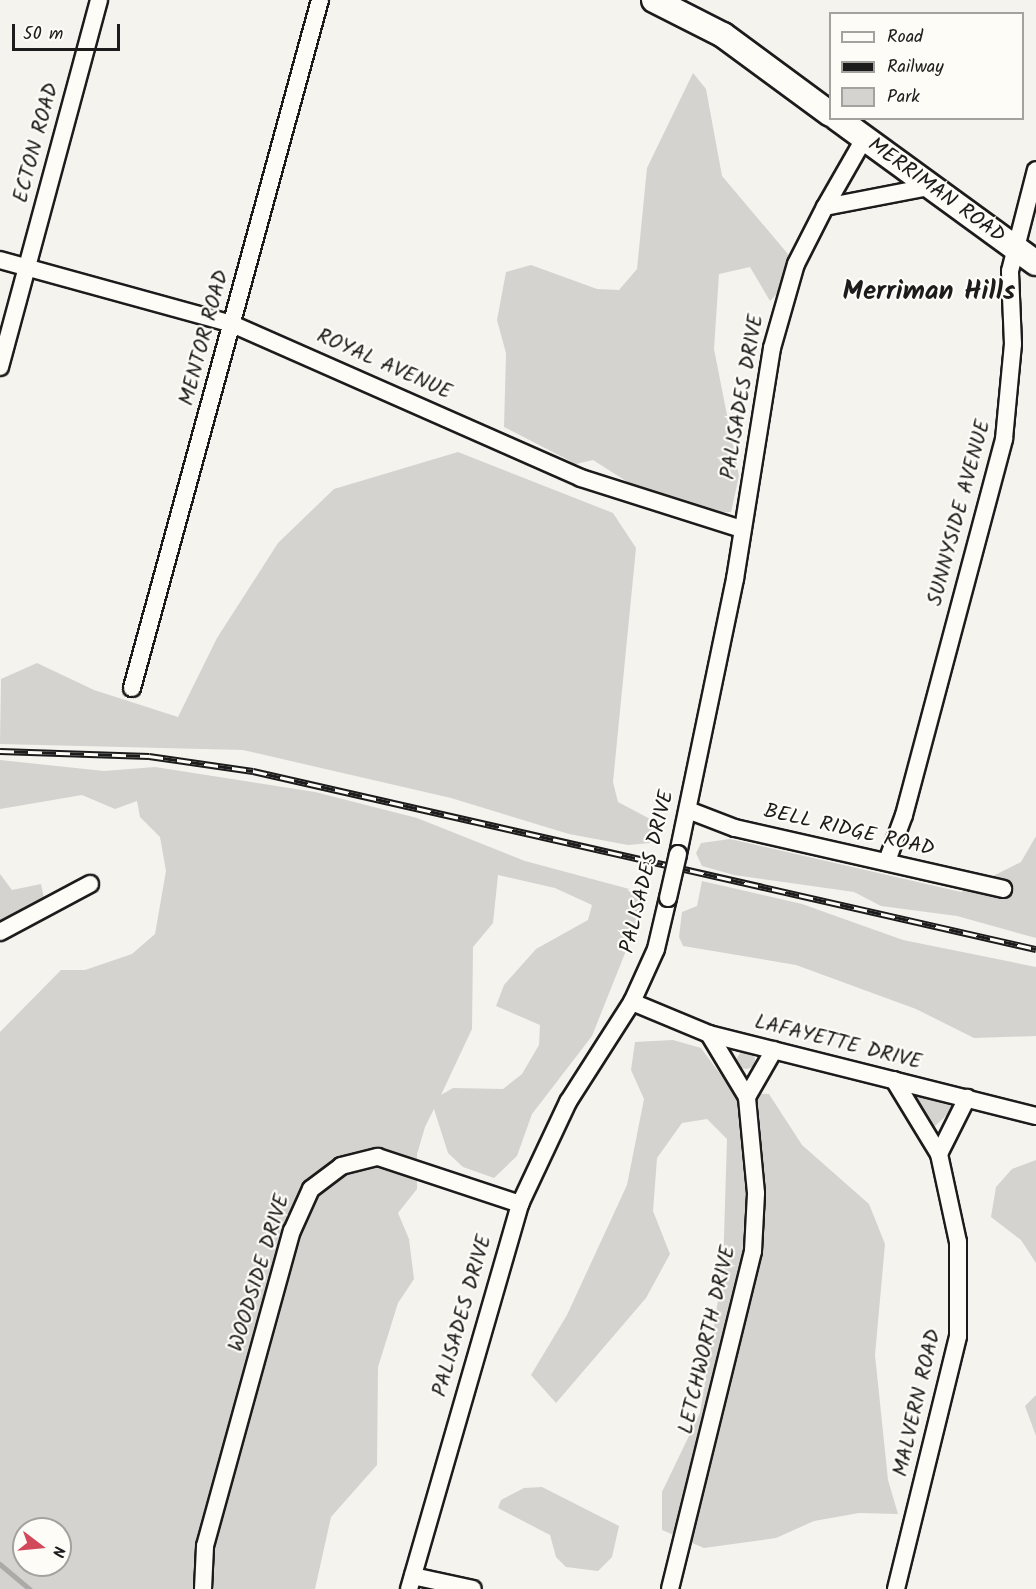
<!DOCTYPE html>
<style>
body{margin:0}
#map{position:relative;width:1036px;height:1589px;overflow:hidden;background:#f4f3ee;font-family:Kalam,sans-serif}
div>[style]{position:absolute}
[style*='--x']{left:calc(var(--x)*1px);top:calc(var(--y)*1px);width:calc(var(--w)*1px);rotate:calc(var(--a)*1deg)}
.green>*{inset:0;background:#d4d3cf}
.round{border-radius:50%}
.stream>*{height:4.5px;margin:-2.25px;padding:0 2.25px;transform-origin:2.25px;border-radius:2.25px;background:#abaaa6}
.roads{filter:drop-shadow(2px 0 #1c1c1c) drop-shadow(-2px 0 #1c1c1c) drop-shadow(0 2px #1c1c1c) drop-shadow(0 -2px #1c1c1c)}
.minor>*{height:16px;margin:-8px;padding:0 8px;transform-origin:8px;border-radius:8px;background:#fdfcf7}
.secondary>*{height:24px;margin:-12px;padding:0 12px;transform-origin:12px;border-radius:12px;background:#fdfcf7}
.rail>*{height:7px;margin-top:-3.5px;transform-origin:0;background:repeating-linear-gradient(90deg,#fdfcf7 0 14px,#1c1c1c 0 28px);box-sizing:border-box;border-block:2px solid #1c1c1c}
.bridges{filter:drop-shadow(2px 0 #1c1c1c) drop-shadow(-2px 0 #1c1c1c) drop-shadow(0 2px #1c1c1c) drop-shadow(0 -2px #1c1c1c)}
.minor-bridge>*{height:16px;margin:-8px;padding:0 8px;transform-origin:8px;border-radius:8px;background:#fdfcf7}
span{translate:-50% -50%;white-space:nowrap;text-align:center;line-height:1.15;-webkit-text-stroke:4.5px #fdfcf7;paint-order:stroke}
.street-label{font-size:21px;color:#1c1c1c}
.district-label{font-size:27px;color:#1c1c1c;font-weight:700}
.legend{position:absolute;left:829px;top:12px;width:195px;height:108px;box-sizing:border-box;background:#fdfcf7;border:2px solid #a3a29f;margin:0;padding:8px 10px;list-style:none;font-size:18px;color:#1c1c1c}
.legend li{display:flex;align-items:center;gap:12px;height:30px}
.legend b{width:30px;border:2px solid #a3a29f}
.north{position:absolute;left:12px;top:1517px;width:60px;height:60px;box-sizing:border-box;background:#fdfcf7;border:2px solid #a3a29f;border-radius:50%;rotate:106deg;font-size:16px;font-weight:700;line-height:24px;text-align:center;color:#1c1c1c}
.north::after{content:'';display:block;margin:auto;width:21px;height:27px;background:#d1495b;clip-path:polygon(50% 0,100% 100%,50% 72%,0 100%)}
.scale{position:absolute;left:12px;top:24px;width:108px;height:27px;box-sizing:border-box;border:3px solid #1c1c1c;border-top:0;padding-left:8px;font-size:18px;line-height:21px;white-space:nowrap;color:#1c1c1c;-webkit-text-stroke:4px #fdfcf7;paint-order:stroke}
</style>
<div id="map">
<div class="green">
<div style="clip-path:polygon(693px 73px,706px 89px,722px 176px,793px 260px,791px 280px,770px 301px,750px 267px,719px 274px,714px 349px,739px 476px,731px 512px,706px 513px,637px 488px,593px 460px,576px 464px,504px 427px,506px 353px,497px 320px,506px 272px,531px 265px,597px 289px,619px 290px,637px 269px,647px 168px)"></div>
<div style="clip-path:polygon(458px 452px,613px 513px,636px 548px,613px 782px,618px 802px,652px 820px,650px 843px,628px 845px,569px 834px,451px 798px,243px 750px,0 744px,1px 679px,37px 663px,94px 690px,178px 717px,217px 638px,278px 543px,334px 489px)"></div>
<div style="clip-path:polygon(evenodd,0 760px,104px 771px,155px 767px,315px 792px,417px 818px,525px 861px,633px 890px,645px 903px,592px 1036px,532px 1114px,517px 1156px,494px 1178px,463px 1167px,448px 1153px,434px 1109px,425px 1127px,417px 1154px,417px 1189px,398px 1213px,409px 1239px,414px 1279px,398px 1303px,378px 1367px,377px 1465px,331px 1517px,315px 1589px,0 1589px,0 1032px,61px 970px,85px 970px,132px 954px,155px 934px,166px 871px,160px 837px,140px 817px,137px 801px,115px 809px,82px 795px,0 809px,0 760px,498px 875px,555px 888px,592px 905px,588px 920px,536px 949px,504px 985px,496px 1006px,540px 1025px,539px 1045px,522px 1074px,503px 1089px,453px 1088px,441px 1095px,472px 1029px,473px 947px,493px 923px,498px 875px,0 760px,24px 1529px,60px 1529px,60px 1565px,24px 1565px,24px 1529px)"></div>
<div style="clip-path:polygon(1036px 836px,1036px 938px,957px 916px,881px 906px,854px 892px,734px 875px,702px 866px,696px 853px,701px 843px,730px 839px,961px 892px,1021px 862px)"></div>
<div style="clip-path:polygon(0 874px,12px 890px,41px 884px,45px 903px,0 923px)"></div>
<div style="clip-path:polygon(702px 881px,802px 904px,903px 940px,1036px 967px,1036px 1036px,974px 1038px,916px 1009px,796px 965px,683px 946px,679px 937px,682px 912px,697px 906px)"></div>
<div style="clip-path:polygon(673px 1040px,701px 1048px,734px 1093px,769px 1094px,802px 1145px,869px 1204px,885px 1244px,875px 1355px,888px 1480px,898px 1514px,859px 1513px,814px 1521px,776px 1538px,704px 1548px,662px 1530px,662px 1492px,700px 1413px,723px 1269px,727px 1139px,707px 1119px,682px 1123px,657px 1158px,653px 1211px,670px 1254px,646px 1298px,556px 1403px,531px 1375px,567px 1315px,627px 1185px,644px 1099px,631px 1070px,635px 1042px)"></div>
<div class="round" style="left:737px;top:1051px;width:18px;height:18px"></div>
<div style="clip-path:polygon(913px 1097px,917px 1096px,955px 1107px,933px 1128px)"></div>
<div style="clip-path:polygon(1036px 1160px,1036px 1263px,1021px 1240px,991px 1217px,996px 1187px,1012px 1169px)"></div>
<div style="clip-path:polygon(1036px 1395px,1036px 1436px,1025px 1406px)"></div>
<div style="clip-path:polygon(542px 1487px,619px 1526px,612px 1557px,598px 1571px,566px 1567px,556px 1557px,550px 1535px,498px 1508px,501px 1500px,524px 1488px)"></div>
</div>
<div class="stream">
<div style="--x:0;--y:1564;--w:39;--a:40"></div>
</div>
<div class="roads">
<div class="minor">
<div style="--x:825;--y:207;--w:78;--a:-60.2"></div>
<div style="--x:0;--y:260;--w:241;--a:15.4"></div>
<div style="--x:232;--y:324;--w:381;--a:23.8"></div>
<div style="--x:581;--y:478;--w:169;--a:17.6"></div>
<div style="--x:0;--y:367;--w:380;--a:-74.9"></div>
<div style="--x:132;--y:688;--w:713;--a:-74.72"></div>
<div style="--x:688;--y:810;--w:50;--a:21"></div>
<div style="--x:735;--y:828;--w:275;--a:12.8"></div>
<div style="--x:678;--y:854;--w:281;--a:-78.3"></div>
<div style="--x:735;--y:579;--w:234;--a:-80.9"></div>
<div style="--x:772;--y:348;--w:87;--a:-74.1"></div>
<div style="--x:796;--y:264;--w:64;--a:-63"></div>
<div style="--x:825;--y:207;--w:106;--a:-10.9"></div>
<div style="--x:887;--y:861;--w:49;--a:-69.7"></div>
<div style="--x:904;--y:815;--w:389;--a:-75.1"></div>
<div style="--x:1004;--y:439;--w:95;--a:-84.6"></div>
<div style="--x:1013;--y:344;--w:73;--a:-92.4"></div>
<div style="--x:1010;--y:271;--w:104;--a:-75.6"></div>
<div style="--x:0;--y:932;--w:102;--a:-28.1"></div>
<div style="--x:632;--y:1002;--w:83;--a:22.6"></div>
<div style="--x:709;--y:1034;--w:337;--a:14.1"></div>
<div style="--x:709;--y:1034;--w:74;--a:58.9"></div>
<div style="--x:894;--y:1080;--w:87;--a:58.7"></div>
<div style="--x:413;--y:1576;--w:61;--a:12.2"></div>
<div style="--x:203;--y:1589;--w:43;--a:-87.3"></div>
<div style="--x:205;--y:1546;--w:327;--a:-74.6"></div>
<div style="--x:292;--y:1231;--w:46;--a:-65.7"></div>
<div style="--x:311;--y:1189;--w:38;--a:-37"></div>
<div style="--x:341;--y:1166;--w:38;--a:-14"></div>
<div style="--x:378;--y:1157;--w:150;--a:18.3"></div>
<div style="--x:409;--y:1589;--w:401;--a:-73.9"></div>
<div style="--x:520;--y:1204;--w:113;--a:-64.8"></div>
<div style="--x:568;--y:1102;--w:119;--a:-57.4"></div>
<div style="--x:632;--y:1002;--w:58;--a:-65.6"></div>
<div style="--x:656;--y:949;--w:52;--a:-76.8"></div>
<div style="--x:670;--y:1589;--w:348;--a:-76.2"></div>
<div style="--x:753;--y:1251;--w:58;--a:-87"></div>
<div style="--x:756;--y:1193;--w:96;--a:-95.4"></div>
<div style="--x:747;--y:1097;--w:54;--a:-60.1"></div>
<div style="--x:896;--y:1589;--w:260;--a:-76.2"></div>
<div style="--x:958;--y:1336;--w:94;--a:-90"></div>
<div style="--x:958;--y:1242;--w:90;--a:-102.2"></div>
<div style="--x:939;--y:1154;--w:63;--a:-63.4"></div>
</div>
<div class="secondary">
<div style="--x:654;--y:0;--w:77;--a:26.9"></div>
<div style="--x:723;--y:35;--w:133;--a:36.4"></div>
<div style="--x:837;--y:118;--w:246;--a:36.1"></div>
</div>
</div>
<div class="rail">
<div style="--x:0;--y:751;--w:149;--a:1.9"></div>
<div style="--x:149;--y:756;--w:105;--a:8.2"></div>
<div style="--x:253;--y:771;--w:803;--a:12.81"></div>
</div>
<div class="bridges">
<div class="minor-bridge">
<div style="--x:668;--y:898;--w:45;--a:-77.2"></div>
</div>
</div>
<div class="street-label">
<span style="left:37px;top:143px;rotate:-75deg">ECTON ROAD</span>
<span style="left:936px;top:191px;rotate:36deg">MERRIMAN ROAD</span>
<span style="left:205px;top:338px;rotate:-75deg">MENTOR ROAD</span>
<span style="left:384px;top:365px;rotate:24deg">ROYAL AVENUE</span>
<span style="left:743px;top:397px;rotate:-80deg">PALISADES DRIVE</span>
<span style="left:960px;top:513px;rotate:-75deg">SUNNYSIDE AVENUE</span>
<span style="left:849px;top:831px;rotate:13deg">BELL RIDGE ROAD</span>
<span style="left:648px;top:872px;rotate:-76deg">PALISADES DRIVE</span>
<span style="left:838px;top:1043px;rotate:14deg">LAFAYETTE DRIVE</span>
<span style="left:260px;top:1273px;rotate:-73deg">WOODSIDE DRIVE</span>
<span style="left:463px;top:1316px;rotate:-74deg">PALISADES DRIVE</span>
<span style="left:708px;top:1340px;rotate:-77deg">LETCHWORTH DRIVE</span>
<span style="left:918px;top:1403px;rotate:-77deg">MALVERN ROAD</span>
</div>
<div class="district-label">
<span style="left:929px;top:292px">Merriman Hills</span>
</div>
<ul class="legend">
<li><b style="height:8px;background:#fdfcf7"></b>Road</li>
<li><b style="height:8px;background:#1c1c1c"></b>Railway</li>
<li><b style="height:16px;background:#d4d3cf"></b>Park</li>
</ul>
<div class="north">N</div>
<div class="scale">50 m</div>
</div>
